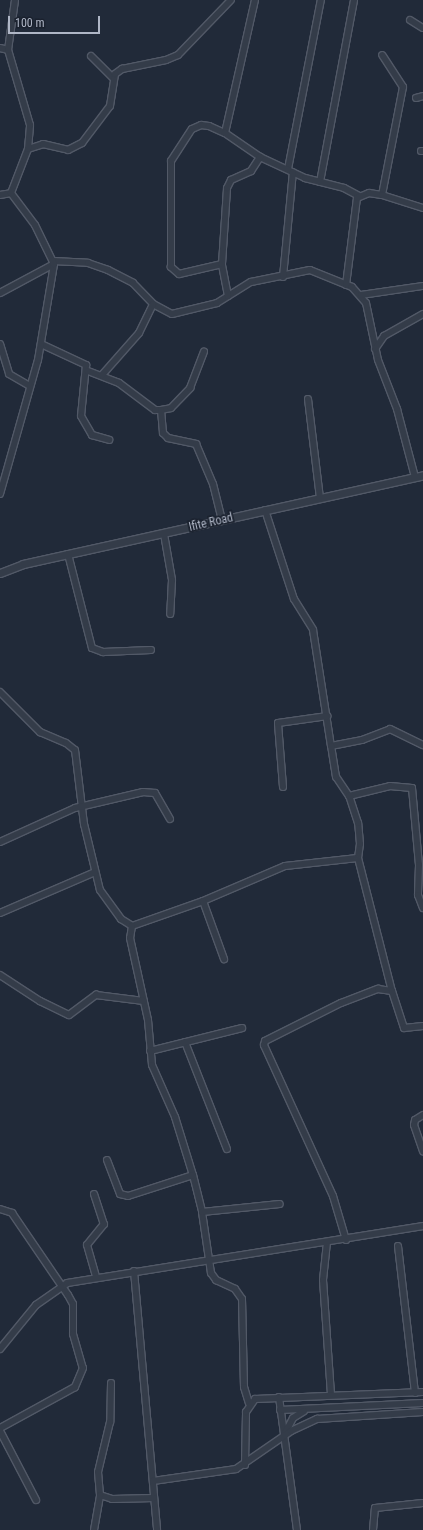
<!DOCTYPE html>
<style>
body{margin:0}
#map{position:relative;width:423px;height:1530px;overflow:hidden;background:#212a39;font-family:"Roboto Condensed",sans-serif}
div>[style]{position:absolute}
[style*='--x']{left:calc(var(--x)*1px);top:calc(var(--y)*1px);width:calc(var(--w)*1px);rotate:calc(var(--a)*1deg)}
.roads{filter:drop-shadow(1px 0 #525967) drop-shadow(-1px 0 #525967) drop-shadow(0 1px #525967) drop-shadow(0 -1px #525967)}
.minor>*{height:6px;margin:-3px;padding:0 3px;transform-origin:3px;border-radius:3px;background:#343c49}
.tertiary>*{height:7px;margin:-3.5px;padding:0 3.5px;transform-origin:3.5px;border-radius:3.5px;background:#343c49}
span{translate:-50% -50%;white-space:nowrap;text-align:center;line-height:1.15;-webkit-text-stroke:3.5px #1a212e;paint-order:stroke}
.street-label{font-size:12px;color:#afb6c6}
.scale{position:absolute;left:8px;top:16px;width:92px;height:18px;box-sizing:border-box;border:2px solid #afb6c6;border-top:0;padding-left:5px;font-size:12px;line-height:14px;white-space:nowrap;color:#afb6c6;-webkit-text-stroke:3px #1a212e;paint-order:stroke}
</style>
<div id="map">
<div class="roads">
<div class="minor">
<div style="--x:410;--y:20;--w:15;--a:32"></div>
<div style="--x:0;--y:48;--w:8;--a:14"></div>
<div style="--x:91;--y:56;--w:31;--a:45"></div>
<div style="--x:416;--y:98;--w:7;--a:-16"></div>
<div style="--x:225;--y:133;--w:136;--a:-77.3"></div>
<div style="--x:28;--y:149;--w:16;--a:-18"></div>
<div style="--x:43;--y:144;--w:26;--a:13"></div>
<div style="--x:68;--y:150;--w:16;--a:-27"></div>
<div style="--x:82;--y:143;--w:46;--a:-52.9"></div>
<div style="--x:110;--y:106;--w:32;--a:-81"></div>
<div style="--x:115;--y:74;--w:9;--a:-36"></div>
<div style="--x:122;--y:69;--w:45;--a:-11.6"></div>
<div style="--x:166;--y:60;--w:13;--a:-23"></div>
<div style="--x:178;--y:55;--w:76;--a:-46.1"></div>
<div style="--x:421;--y:151;--w:2;--a:0"></div>
<div style="--x:288;--y:169;--w:172;--a:-79"></div>
<div style="--x:320;--y:182;--w:185;--a:-79.4"></div>
<div style="--x:0;--y:195;--w:11;--a:-10"></div>
<div style="--x:382;--y:195;--w:110;--a:-79"></div>
<div style="--x:403;--y:87;--w:38;--a:-123"></div>
<div style="--x:53;--y:261;--w:35;--a:3"></div>
<div style="--x:88;--y:263;--w:21;--a:19"></div>
<div style="--x:108;--y:270;--w:28;--a:27"></div>
<div style="--x:133;--y:283;--w:29;--a:46"></div>
<div style="--x:153;--y:304;--w:21;--a:28"></div>
<div style="--x:172;--y:314;--w:46;--a:-13.7"></div>
<div style="--x:217;--y:303;--w:40;--a:-32"></div>
<div style="--x:251;--y:282;--w:60;--a:-11.5"></div>
<div style="--x:310;--y:270;--w:45;--a:22"></div>
<div style="--x:352;--y:287;--w:21;--a:49"></div>
<div style="--x:366;--y:303;--w:58;--a:78.1"></div>
<div style="--x:378;--y:360;--w:53;--a:68.8"></div>
<div style="--x:397;--y:409;--w:70;--a:75.2"></div>
<div style="--x:222;--y:264;--w:44;--a:166.9"></div>
<div style="--x:179;--y:274;--w:11;--a:-139"></div>
<div style="--x:171;--y:267;--w:106;--a:-90"></div>
<div style="--x:171;--y:161;--w:38;--a:-57"></div>
<div style="--x:192;--y:129;--w:10;--a:-24"></div>
<div style="--x:201;--y:125;--w:8;--a:7"></div>
<div style="--x:209;--y:126;--w:17;--a:24"></div>
<div style="--x:225;--y:133;--w:42;--a:34.4"></div>
<div style="--x:260;--y:157;--w:50;--a:25"></div>
<div style="--x:305;--y:178;--w:40;--a:14.4"></div>
<div style="--x:344;--y:188;--w:17;--a:28"></div>
<div style="--x:283;--y:277;--w:105;--a:-84.6"></div>
<div style="--x:346;--y:285;--w:88;--a:-82.8"></div>
<div style="--x:357;--y:198;--w:13;--a:-23"></div>
<div style="--x:369;--y:193;--w:13;--a:9"></div>
<div style="--x:382;--y:195;--w:43;--a:17.6"></div>
<div style="--x:0;--y:293;--w:61;--a:-28.2"></div>
<div style="--x:361;--y:295;--w:63;--a:-8.3"></div>
<div style="--x:228;--y:296;--w:33;--a:-101"></div>
<div style="--x:222;--y:264;--w:76;--a:-86.2"></div>
<div style="--x:227;--y:188;--w:9;--a:-63"></div>
<div style="--x:231;--y:180;--w:22;--a:-24"></div>
<div style="--x:251;--y:171;--w:17;--a:-57"></div>
<div style="--x:0;--y:344;--w:31;--a:73"></div>
<div style="--x:9;--y:374;--w:24;--a:30"></div>
<div style="--x:41;--y:344;--w:50;--a:25"></div>
<div style="--x:86;--y:365;--w:51;--a:95.6"></div>
<div style="--x:81;--y:416;--w:22;--a:60"></div>
<div style="--x:92;--y:435;--w:18;--a:16"></div>
<div style="--x:375;--y:349;--w:16;--a:-55"></div>
<div style="--x:384;--y:336;--w:45;--a:-29.4"></div>
<div style="--x:88;--y:371;--w:33;--a:21"></div>
<div style="--x:119;--y:383;--w:45;--a:36.9"></div>
<div style="--x:155;--y:410;--w:6;--a:0"></div>
<div style="--x:161;--y:410;--w:10;--a:-11"></div>
<div style="--x:171;--y:408;--w:28;--a:-46"></div>
<div style="--x:190;--y:388;--w:39;--a:-69"></div>
<div style="--x:102;--y:375;--w:56;--a:-48.6"></div>
<div style="--x:139;--y:333;--w:32;--a:-64"></div>
<div style="--x:308;--y:399;--w:100;--a:83.1"></div>
<div style="--x:161;--y:410;--w:23;--a:85"></div>
<div style="--x:163;--y:433;--w:7;--a:45"></div>
<div style="--x:168;--y:438;--w:29;--a:12"></div>
<div style="--x:196;--y:444;--w:43;--a:67"></div>
<div style="--x:213;--y:484;--w:37;--a:76"></div>
<div style="--x:0;--y:494;--w:139;--a:-74.2"></div>
<div style="--x:38;--y:360;--w:97;--a:-80.5"></div>
<div style="--x:54;--y:264;--w:43;--a:-116"></div>
<div style="--x:35;--y:225;--w:40;--a:-127"></div>
<div style="--x:11;--y:193;--w:47;--a:-68.9"></div>
<div style="--x:28;--y:149;--w:24;--a:-85"></div>
<div style="--x:30;--y:125;--w:78;--a:-106.3"></div>
<div style="--x:8;--y:50;--w:50;--a:-82"></div>
<div style="--x:265;--y:510;--w:94;--a:72"></div>
<div style="--x:294;--y:599;--w:36;--a:58"></div>
<div style="--x:313;--y:630;--w:117;--a:81.2"></div>
<div style="--x:331;--y:746;--w:32;--a:-11"></div>
<div style="--x:362;--y:740;--w:30;--a:-21"></div>
<div style="--x:390;--y:729;--w:37;--a:26"></div>
<div style="--x:164;--y:534;--w:47;--a:80.1"></div>
<div style="--x:172;--y:580;--w:34;--a:93"></div>
<div style="--x:68;--y:554;--w:97;--a:75.7"></div>
<div style="--x:92;--y:648;--w:12;--a:20"></div>
<div style="--x:103;--y:652;--w:48;--a:-2.4"></div>
<div style="--x:0;--y:692;--w:57;--a:45"></div>
<div style="--x:40;--y:732;--w:28;--a:23"></div>
<div style="--x:66;--y:743;--w:11;--a:38"></div>
<div style="--x:75;--y:750;--w:75;--a:83.1"></div>
<div style="--x:84;--y:824;--w:68;--a:76.4"></div>
<div style="--x:100;--y:890;--w:36;--a:54"></div>
<div style="--x:121;--y:919;--w:13;--a:32"></div>
<div style="--x:132;--y:926;--w:75;--a:-19.4"></div>
<div style="--x:203;--y:901;--w:89;--a:-23.1"></div>
<div style="--x:285;--y:866;--w:73;--a:-6.3"></div>
<div style="--x:358;--y:858;--w:14;--a:-82"></div>
<div style="--x:360;--y:844;--w:21;--a:-95"></div>
<div style="--x:358;--y:823;--w:28;--a:-108"></div>
<div style="--x:349;--y:796;--w:23;--a:-124"></div>
<div style="--x:336;--y:777;--w:31;--a:-99"></div>
<div style="--x:283;--y:787;--w:64;--a:-94.5"></div>
<div style="--x:278;--y:723;--w:50;--a:-8"></div>
<div style="--x:349;--y:796;--w:42;--a:-13.7"></div>
<div style="--x:390;--y:786;--w:22;--a:5"></div>
<div style="--x:412;--y:788;--w:77;--a:84.8"></div>
<div style="--x:419;--y:865;--w:30;--a:92"></div>
<div style="--x:418;--y:895;--w:14;--a:69"></div>
<div style="--x:0;--y:842;--w:82;--a:-24.4"></div>
<div style="--x:75;--y:808;--w:70;--a:-13.2"></div>
<div style="--x:143;--y:792;--w:12;--a:5"></div>
<div style="--x:155;--y:793;--w:30;--a:60"></div>
<div style="--x:358;--y:858;--w:137;--a:75.7"></div>
<div style="--x:203;--y:901;--w:62;--a:70.1"></div>
<div style="--x:0;--y:913;--w:103;--a:-23.3"></div>
<div style="--x:132;--y:926;--w:12;--a:99"></div>
<div style="--x:130;--y:938;--w:84;--a:77.6"></div>
<div style="--x:148;--y:1020;--w:45;--a:84.9"></div>
<div style="--x:152;--y:1065;--w:57;--a:66.1"></div>
<div style="--x:175;--y:1117;--w:61;--a:72.8"></div>
<div style="--x:193;--y:1175;--w:38;--a:76"></div>
<div style="--x:202;--y:1212;--w:62;--a:81.6"></div>
<div style="--x:211;--y:1273;--w:9;--a:54"></div>
<div style="--x:216;--y:1280;--w:21;--a:25"></div>
<div style="--x:235;--y:1289;--w:12;--a:55"></div>
<div style="--x:242;--y:1299;--w:88;--a:88.7"></div>
<div style="--x:244;--y:1387;--w:17;--a:73"></div>
<div style="--x:0;--y:975;--w:48;--a:33"></div>
<div style="--x:40;--y:1001;--w:32;--a:26"></div>
<div style="--x:69;--y:1015;--w:34;--a:-37"></div>
<div style="--x:96;--y:995;--w:48;--a:7.1"></div>
<div style="--x:185;--y:1042;--w:115;--a:68.6"></div>
<div style="--x:150;--y:1051;--w:95;--a:-14"></div>
<div style="--x:423;--y:1115;--w:9;--a:148"></div>
<div style="--x:415;--y:1120;--w:5;--a:101"></div>
<div style="--x:414;--y:1125;--w:28;--a:71"></div>
<div style="--x:107;--y:1160;--w:36;--a:69"></div>
<div style="--x:120;--y:1194;--w:8;--a:14"></div>
<div style="--x:128;--y:1196;--w:68;--a:-17.9"></div>
<div style="--x:94;--y:1194;--w:32;--a:72"></div>
<div style="--x:104;--y:1224;--w:27;--a:129"></div>
<div style="--x:87;--y:1245;--w:32;--a:74"></div>
<div style="--x:0;--y:1209;--w:13;--a:18"></div>
<div style="--x:12;--y:1213;--w:99;--a:55.7"></div>
<div style="--x:68;--y:1295;--w:10;--a:61"></div>
<div style="--x:73;--y:1304;--w:30;--a:90"></div>
<div style="--x:73;--y:1334;--w:35;--a:74"></div>
<div style="--x:83;--y:1368;--w:21;--a:113"></div>
<div style="--x:75;--y:1387;--w:85;--a:151.3"></div>
<div style="--x:202;--y:1212;--w:78;--a:-5.9"></div>
<div style="--x:346;--y:1240;--w:46;--a:-106.5"></div>
<div style="--x:333;--y:1196;--w:166;--a:-114.6"></div>
<div style="--x:264;--y:1045;--w:4;--a:-76"></div>
<div style="--x:265;--y:1041;--w:85;--a:-26.6"></div>
<div style="--x:341;--y:1003;--w:40;--a:-21"></div>
<div style="--x:378;--y:989;--w:14;--a:8"></div>
<div style="--x:392;--y:991;--w:39;--a:72"></div>
<div style="--x:404;--y:1028;--w:19;--a:-6"></div>
<div style="--x:327;--y:1242;--w:38;--a:96"></div>
<div style="--x:323;--y:1280;--w:115;--a:86"></div>
<div style="--x:398;--y:1246;--w:148;--a:83.4"></div>
<div style="--x:134;--y:1271;--w:260;--a:84.9"></div>
<div style="--x:0;--y:1349;--w:57;--a:-50.7"></div>
<div style="--x:36;--y:1305;--w:38;--a:-35"></div>
<div style="--x:67;--y:1283;--w:361;--a:-9.1"></div>
<div style="--x:111;--y:1383;--w:39;--a:91"></div>
<div style="--x:110;--y:1422;--w:51;--a:103.5"></div>
<div style="--x:98;--y:1472;--w:23;--a:85"></div>
<div style="--x:100;--y:1495;--w:13;--a:18"></div>
<div style="--x:112;--y:1499;--w:42;--a:-1.4"></div>
<div style="--x:279;--y:1397;--w:134;--a:82.3"></div>
<div style="--x:280;--y:1410;--w:143;--a:-2.8"></div>
<div style="--x:0;--y:1431;--w:78;--a:62.4"></div>
<div style="--x:283;--y:1437;--w:21;--a:-62"></div>
<div style="--x:293;--y:1418;--w:13;--a:-32"></div>
<div style="--x:245;--y:1465;--w:53;--a:-88.9"></div>
<div style="--x:246;--y:1412;--w:16;--a:-55"></div>
<div style="--x:255;--y:1399;--w:168;--a:-2.4"></div>
<div style="--x:153;--y:1481;--w:84;--a:-8.2"></div>
<div style="--x:236;--y:1469;--w:67;--a:-34.6"></div>
<div style="--x:291;--y:1431;--w:29;--a:-25"></div>
<div style="--x:317;--y:1419;--w:106;--a:-3.8"></div>
<div style="--x:94;--y:1530;--w:35;--a:-80"></div>
<div style="--x:373;--y:1530;--w:22;--a:-85"></div>
<div style="--x:375;--y:1508;--w:48;--a:-5.9"></div>
</div>
<div class="tertiary">
<div style="--x:0;--y:573;--w:25;--a:-21"></div>
<div style="--x:23;--y:564;--w:410;--a:-12.5"></div>
</div>
</div>
<div class="street-label">
<span style="left:211px;top:523px;rotate:-13deg">Ifite Road</span>
</div>
<div class="scale">100 m</div>
</div>
